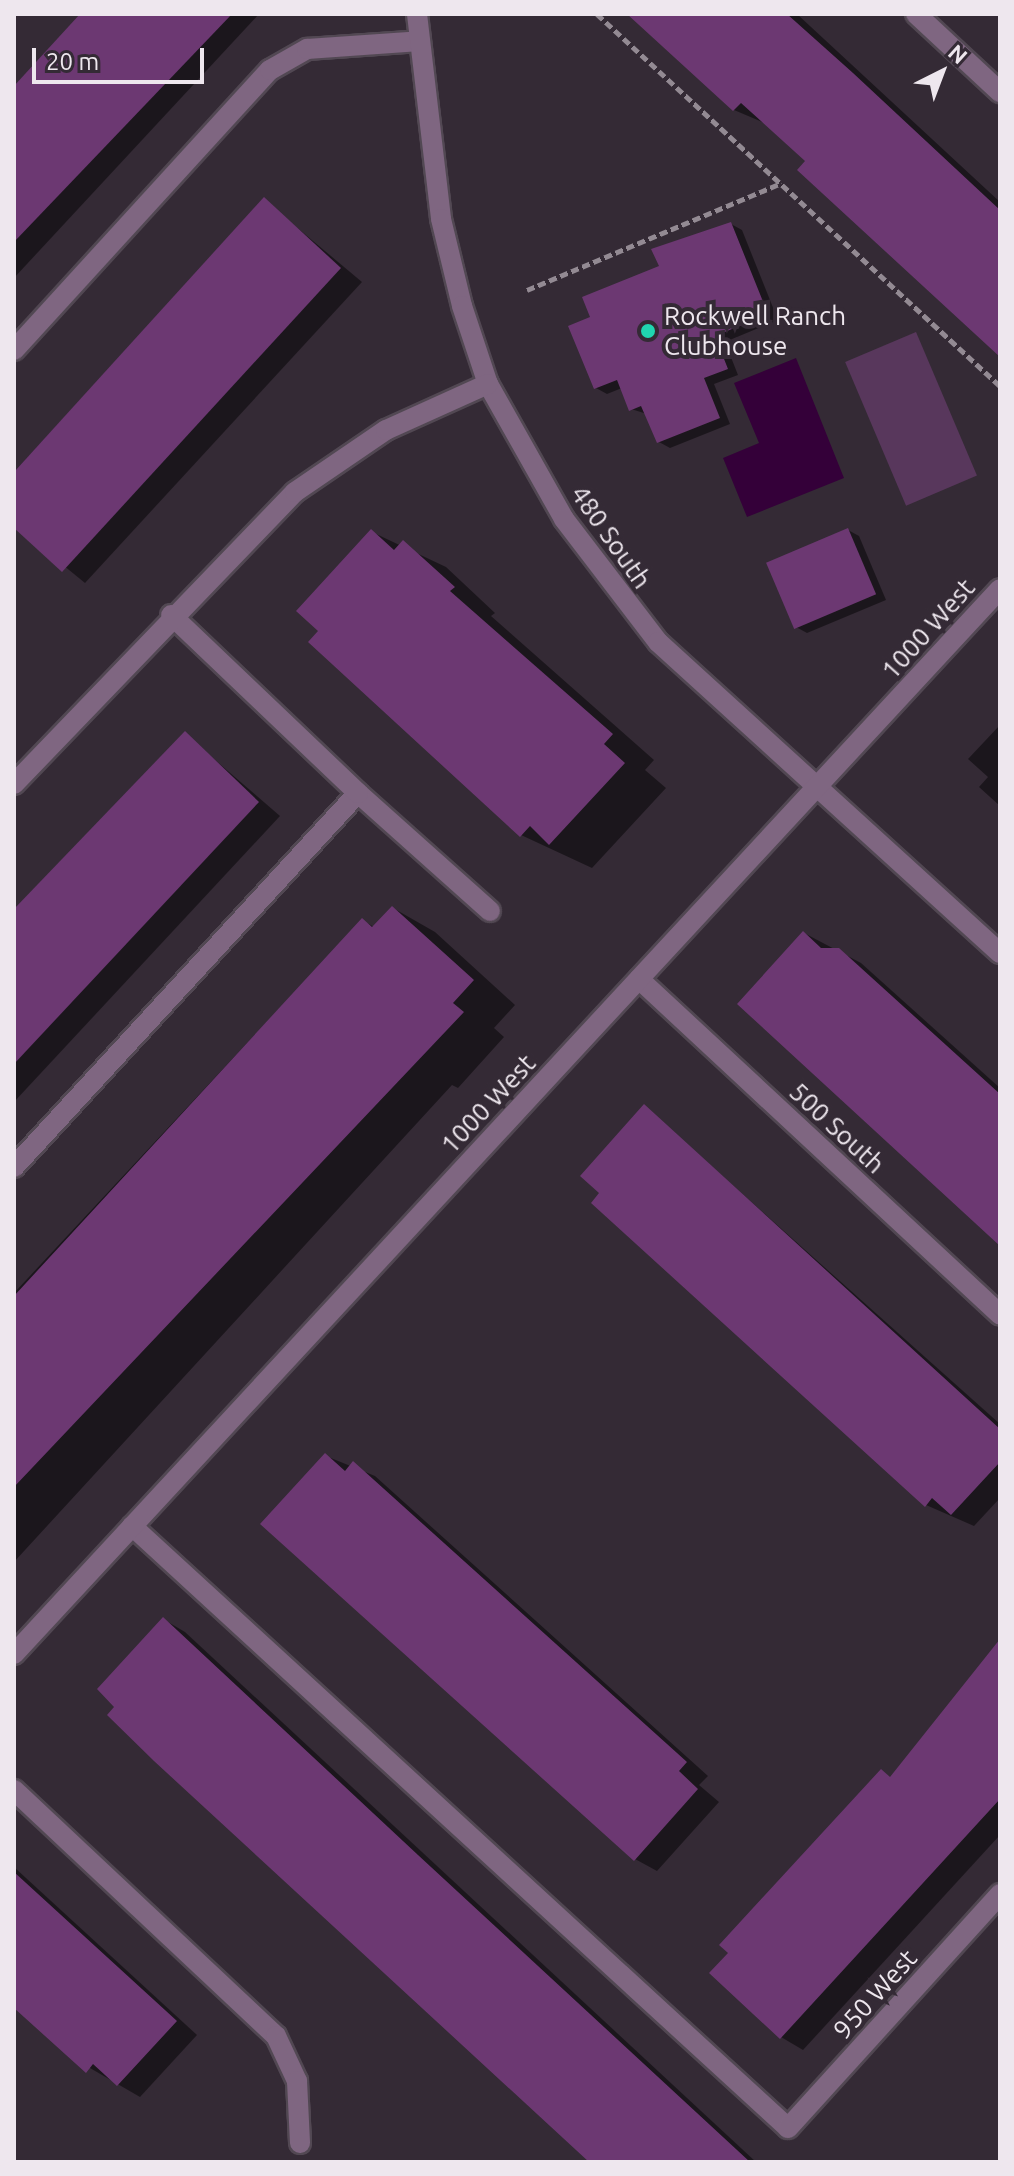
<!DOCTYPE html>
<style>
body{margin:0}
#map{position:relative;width:1014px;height:2176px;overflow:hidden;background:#342a35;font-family:Ubuntu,sans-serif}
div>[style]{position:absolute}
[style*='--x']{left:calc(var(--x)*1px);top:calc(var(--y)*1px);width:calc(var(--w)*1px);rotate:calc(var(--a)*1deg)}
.green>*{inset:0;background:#58375c;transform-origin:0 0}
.water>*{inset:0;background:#340039}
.shadow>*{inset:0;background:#0007}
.building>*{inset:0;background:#6c3872;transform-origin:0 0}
.path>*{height:5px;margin-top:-2.5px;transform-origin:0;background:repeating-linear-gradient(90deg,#938a93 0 8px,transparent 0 12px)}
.roads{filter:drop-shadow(2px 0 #524853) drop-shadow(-2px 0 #524853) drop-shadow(0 2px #524853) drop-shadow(0 -2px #524853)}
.service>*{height:20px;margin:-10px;padding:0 10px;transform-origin:10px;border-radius:10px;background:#7f6681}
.minor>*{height:20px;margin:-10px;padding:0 10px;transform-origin:10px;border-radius:10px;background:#7f6681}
.dots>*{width:22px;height:22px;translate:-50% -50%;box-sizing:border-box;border:4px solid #342a35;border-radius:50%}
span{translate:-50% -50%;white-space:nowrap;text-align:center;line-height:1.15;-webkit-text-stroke:8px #342a35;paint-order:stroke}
.poi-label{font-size:26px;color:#eee7ee}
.left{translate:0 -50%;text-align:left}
.street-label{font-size:26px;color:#eee7ee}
.frame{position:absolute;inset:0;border:16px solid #eee7ee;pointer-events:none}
.north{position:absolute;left:902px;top:32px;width:80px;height:80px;-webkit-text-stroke:6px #342a35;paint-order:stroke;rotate:42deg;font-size:22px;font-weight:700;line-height:32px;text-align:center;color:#eee7ee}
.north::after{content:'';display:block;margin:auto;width:28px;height:36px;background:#eee7ee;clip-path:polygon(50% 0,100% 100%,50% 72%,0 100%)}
.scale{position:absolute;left:32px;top:48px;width:172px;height:36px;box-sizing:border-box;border:4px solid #eee7ee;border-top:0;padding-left:10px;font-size:24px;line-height:28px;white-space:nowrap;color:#eee7ee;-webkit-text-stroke:6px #342a35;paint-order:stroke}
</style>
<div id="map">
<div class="green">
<div style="left:916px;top:332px;width:156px;height:77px;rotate:67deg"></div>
</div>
<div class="water">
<div style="clip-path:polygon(796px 358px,844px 478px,747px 517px,723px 458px,759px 443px,734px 383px)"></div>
</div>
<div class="shadow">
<div style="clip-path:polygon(101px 14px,259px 14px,14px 278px,14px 90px)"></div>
<div style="clip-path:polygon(631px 14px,797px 14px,1000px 202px,1000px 354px,808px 161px,767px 124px,734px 110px)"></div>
<div style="clip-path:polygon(264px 200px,362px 282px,85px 583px,14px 525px,14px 472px)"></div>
<div style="clip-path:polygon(731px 224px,742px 230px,778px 320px,725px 342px,738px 375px,714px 384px,730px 424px,670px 448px,659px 442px,647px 414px,631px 409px,622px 388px,607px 394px,596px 388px,592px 318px)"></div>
<div style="clip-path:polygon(848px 530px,859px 536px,886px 600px,807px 633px,796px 627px)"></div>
<div style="clip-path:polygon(372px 532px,446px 567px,495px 613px,491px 616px,654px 760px,645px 770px,666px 788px,592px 868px,521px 835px,321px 631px)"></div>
<div style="clip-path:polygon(1000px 725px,1000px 806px,979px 787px,988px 777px,968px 759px)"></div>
<div style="clip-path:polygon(185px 734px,280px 816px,14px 1102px,14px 918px)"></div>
<div style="clip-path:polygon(393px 908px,435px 932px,515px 1005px,494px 1028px,504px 1037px,458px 1088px,452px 1085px,14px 1562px,14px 1293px,362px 920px,374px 927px)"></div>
<div style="clip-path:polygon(804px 933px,861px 963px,1000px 1088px,1000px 1238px)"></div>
<div style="clip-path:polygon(645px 1107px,1000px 1424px,1000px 1498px,974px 1526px,926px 1505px,602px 1193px)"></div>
<div style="clip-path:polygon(326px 1456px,375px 1476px,708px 1776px,699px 1785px,719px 1802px,657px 1871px,635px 1859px)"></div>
<div style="clip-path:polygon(163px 1619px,185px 1632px,756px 2162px,591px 2162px)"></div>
<div style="clip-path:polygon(1000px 1643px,1000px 1835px,803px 2050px,781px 2037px,892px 1778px)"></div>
<div style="clip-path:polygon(14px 1867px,197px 2035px,140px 2097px,71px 2057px,14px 2005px)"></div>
</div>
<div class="building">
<div style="clip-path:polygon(80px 14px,232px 14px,14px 242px,14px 86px)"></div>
<div style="clip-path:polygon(627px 14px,787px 14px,853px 73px,1000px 210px,1000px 357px,797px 170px,805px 161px,741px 103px,733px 111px)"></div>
<div style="clip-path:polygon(264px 197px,341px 268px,62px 572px,14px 528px,14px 472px)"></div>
<div style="clip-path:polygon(731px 222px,768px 314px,715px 336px,728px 369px,704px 378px,720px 418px,657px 443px,641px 406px,629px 411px,617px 380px,594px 389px,568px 326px,590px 317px,582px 297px,659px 266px,651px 249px)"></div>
<div style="left:848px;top:528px;width:72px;height:89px;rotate:67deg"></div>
<div style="clip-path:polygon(371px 529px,394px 550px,403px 540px,455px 587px,450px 591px,613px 734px,604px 744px,625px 763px,549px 845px,530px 826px,520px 837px,308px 642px,318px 631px,296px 611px)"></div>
<div style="clip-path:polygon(185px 731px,259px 802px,14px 1064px,14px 909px)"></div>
<div style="clip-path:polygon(392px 906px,474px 980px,453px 1003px,464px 1012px,14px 1487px,14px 1296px,362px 918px,372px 927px)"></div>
<div style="clip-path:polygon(803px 931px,821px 948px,839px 948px,1000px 1094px,1000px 1246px,737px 1004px)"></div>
<div style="clip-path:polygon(644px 1104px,1000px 1429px,1000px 1462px,951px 1515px,932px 1498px,925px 1507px,591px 1203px,599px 1193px,580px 1176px)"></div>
<div style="clip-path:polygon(325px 1453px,345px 1471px,353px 1461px,687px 1762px,679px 1771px,698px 1789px,634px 1861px,260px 1524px)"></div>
<div style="clip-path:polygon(163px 1617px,418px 1855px,750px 2162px,589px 2162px,154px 1761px,107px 1715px,114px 1707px,97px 1689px)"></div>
<div style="clip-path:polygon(1000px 1639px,1000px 1799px,780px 2039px,709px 1973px,728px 1953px,719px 1945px,881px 1769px,890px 1777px)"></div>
<div style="clip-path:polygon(14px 1872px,177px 2021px,117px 2086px,93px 2064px,86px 2073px,14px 2008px)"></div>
</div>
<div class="path">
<div style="--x:597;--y:14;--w:548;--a:42.71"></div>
<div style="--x:527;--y:290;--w:276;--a:-22.8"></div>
</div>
<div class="roads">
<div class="service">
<div style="--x:916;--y:14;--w:115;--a:42.9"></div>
<div style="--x:14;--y:350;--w:379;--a:-47.6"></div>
<div style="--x:270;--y:70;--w:43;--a:-29.6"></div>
<div style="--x:307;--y:49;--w:113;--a:-4"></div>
<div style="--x:358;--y:793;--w:177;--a:41.8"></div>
<div style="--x:14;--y:1167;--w:508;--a:-47.39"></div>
<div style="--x:358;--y:793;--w:258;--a:-136.4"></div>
<div style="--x:14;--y:1790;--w:359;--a:43.2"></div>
<div style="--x:276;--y:2036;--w:50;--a:65"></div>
<div style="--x:297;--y:2081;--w:62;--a:87.2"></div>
</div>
<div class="minor">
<div style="--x:417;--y:14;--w:206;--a:83.3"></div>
<div style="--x:441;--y:219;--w:89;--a:76.4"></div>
<div style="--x:462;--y:306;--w:82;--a:71.6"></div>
<div style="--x:488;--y:384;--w:155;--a:60.6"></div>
<div style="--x:564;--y:519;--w:155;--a:52.6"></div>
<div style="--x:658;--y:642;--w:462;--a:42.3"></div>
<div style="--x:14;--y:784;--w:405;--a:-46.1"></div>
<div style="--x:295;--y:492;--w:110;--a:-34.3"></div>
<div style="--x:386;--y:430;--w:112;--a:-24.3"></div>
<div style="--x:639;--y:979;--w:493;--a:42.9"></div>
<div style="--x:132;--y:1526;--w:890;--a:42.54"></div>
<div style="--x:788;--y:2128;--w:316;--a:-47.8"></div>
<div style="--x:14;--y:1654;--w:1451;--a:-47.21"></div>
</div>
</div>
<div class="dots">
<div style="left:648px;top:331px;background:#20d5b0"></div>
</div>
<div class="poi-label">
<span class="left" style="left:664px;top:331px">Rockwell Ranch<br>Clubhouse</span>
</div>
<div class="street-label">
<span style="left:611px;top:537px;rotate:55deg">480 South</span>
<span style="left:928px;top:629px;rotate:-48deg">1000 West</span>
<span style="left:488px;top:1104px;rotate:-47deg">1000 West</span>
<span style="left:837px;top:1128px;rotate:43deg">500 South</span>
<span style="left:875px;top:1994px;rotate:-48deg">950 West</span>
</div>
<div class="frame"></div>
<div class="north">N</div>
<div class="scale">20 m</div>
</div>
